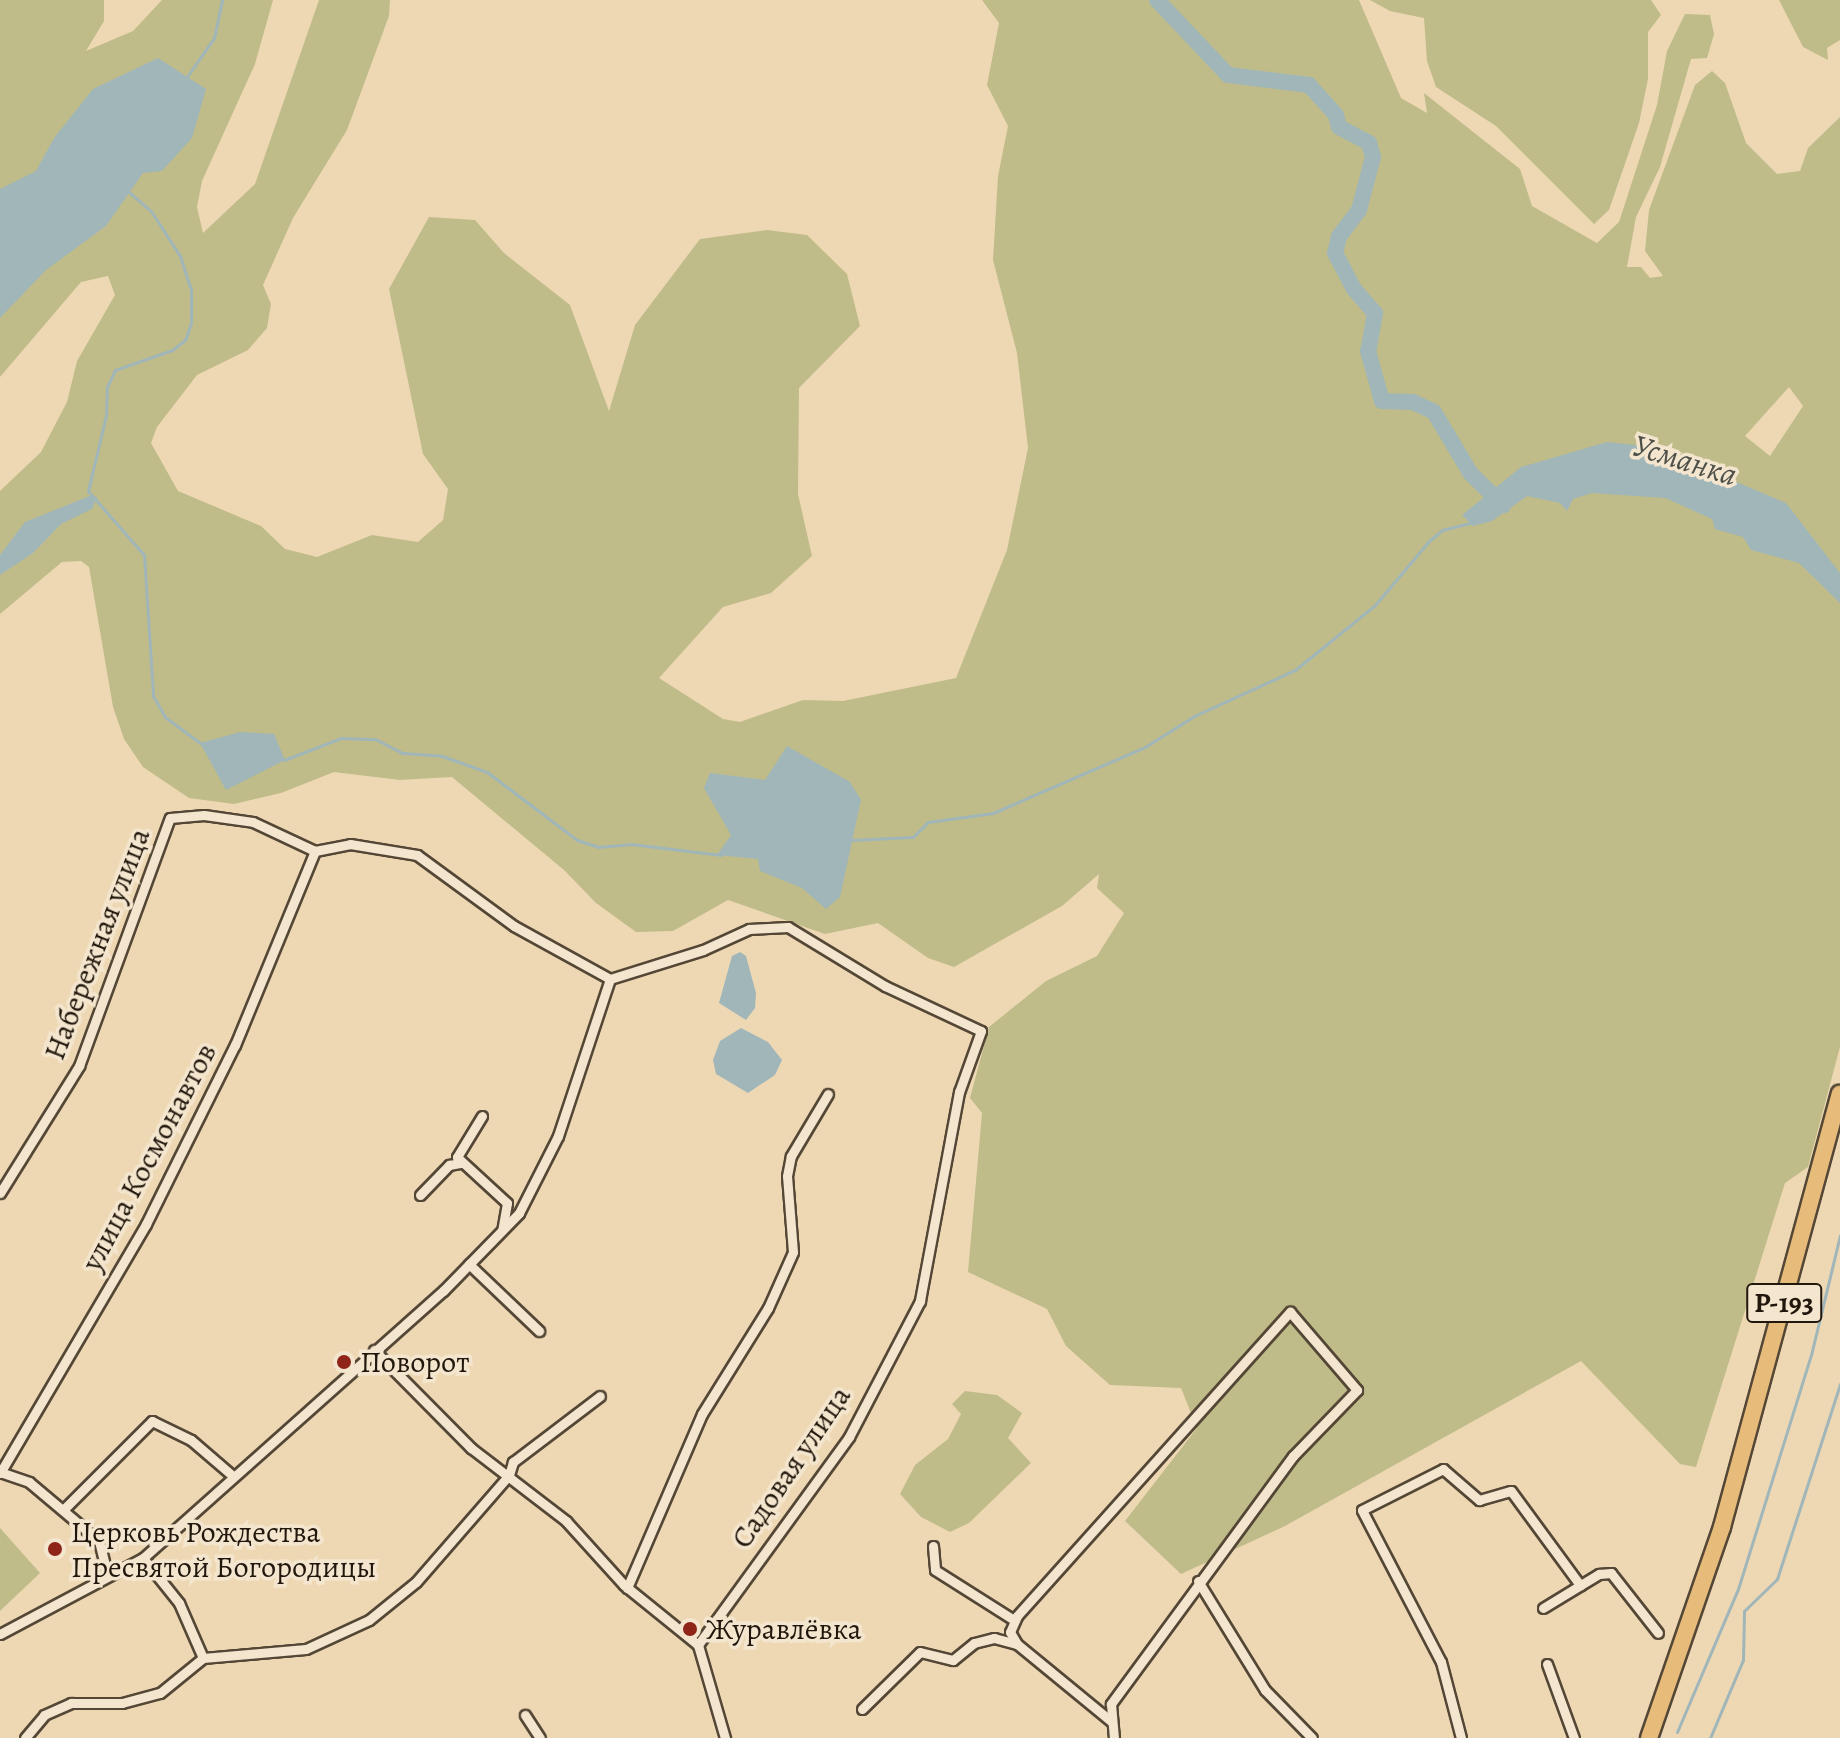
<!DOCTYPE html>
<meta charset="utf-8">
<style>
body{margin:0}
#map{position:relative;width:1840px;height:1738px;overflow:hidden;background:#eed8b4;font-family:Alegreya,serif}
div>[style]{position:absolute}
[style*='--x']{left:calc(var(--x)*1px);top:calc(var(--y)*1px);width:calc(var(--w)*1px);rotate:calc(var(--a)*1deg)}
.green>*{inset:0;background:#bfbc89}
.water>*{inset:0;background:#a0b6b9}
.stream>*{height:3px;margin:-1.5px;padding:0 1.5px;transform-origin:1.5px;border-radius:1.5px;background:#a0b6b9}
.river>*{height:16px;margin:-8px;padding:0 8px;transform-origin:8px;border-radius:8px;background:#a0b6b9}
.roads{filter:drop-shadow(2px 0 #544736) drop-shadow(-2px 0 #544736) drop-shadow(0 2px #544736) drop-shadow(0 -2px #544736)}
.street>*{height:9px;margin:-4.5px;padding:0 4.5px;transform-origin:4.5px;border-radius:4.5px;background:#f4e6ce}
.highway>*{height:16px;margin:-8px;padding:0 8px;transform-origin:8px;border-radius:8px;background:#e7bc7a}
.dots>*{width:22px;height:22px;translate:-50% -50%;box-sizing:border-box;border:4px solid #f4e6ce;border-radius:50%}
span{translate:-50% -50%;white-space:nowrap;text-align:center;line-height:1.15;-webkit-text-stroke:7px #f4e6ce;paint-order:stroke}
.shield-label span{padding:2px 6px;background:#f4e6ce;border:2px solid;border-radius:6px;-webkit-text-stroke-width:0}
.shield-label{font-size:28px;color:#21170c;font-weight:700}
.street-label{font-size:30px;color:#21170c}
.poi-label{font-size:30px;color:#21170c}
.left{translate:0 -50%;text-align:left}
.water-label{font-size:32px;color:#4d4f49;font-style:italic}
</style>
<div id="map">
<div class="green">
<div style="clip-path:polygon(evenodd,0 0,104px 0,104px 21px,86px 51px,133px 31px,162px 0,273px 0,255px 64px,202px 181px,197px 207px,203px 233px,255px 184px,319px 0,390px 0,389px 16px,347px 130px,293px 218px,263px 285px,271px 304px,267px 328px,248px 350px,197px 375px,157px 427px,151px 443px,178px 491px,261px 526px,285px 549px,317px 557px,372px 535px,418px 542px,443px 520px,448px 489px,423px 454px,389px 289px,429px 217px,475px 220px,504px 253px,570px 305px,609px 411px,635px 325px,700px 239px,767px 230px,807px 235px,847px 274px,860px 326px,799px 388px,798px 494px,812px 556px,771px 593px,723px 607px,659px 678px,723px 719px,740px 722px,803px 700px,843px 701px,956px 678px,1007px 550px,1028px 448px,1017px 353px,993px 260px,998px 176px,1008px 126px,987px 85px,999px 23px,982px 0,1359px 0,1401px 98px,1427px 113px,1424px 93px,1520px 169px,1532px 206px,1597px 243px,1619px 222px,1657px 105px,1667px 51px,1685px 14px,1710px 15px,1714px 34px,1707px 58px,1691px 59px,1660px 167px,1636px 217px,1627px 267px,1641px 267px,1650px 278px,1663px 276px,1645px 251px,1649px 210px,1695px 85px,1712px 71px,1725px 83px,1746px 143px,1777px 174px,1800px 171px,1808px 148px,1840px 117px,1840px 1047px,1808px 1167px,1785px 1183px,1696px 1467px,1680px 1464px,1581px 1361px,1285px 1526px,1181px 1574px,1125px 1521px,1197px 1428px,1181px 1388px,1110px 1385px,1066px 1346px,1047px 1309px,968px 1272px,982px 1113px,970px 1098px,989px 1027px,1046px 981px,1097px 956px,1124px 913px,1097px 888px,1099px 874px,1062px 906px,954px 967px,928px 958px,878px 923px,825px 934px,728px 900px,673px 931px,636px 932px,596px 903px,564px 870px,452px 777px,400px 780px,334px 772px,281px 793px,234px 804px,189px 798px,143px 767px,124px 739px,113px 707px,89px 567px,81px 561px,62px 562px,0 614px,0 491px,41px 452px,67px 402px,77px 361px,115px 295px,108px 276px,81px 282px,0 377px,0 0,1789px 387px,1803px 406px,1770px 456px,1745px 436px,1789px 387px)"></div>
<div style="clip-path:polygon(1370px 0,1651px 0,1661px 15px,1648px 32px,1648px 79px,1639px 123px,1609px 210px,1594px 224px,1496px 126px,1436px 87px,1427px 61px,1424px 18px,1390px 11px)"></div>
<div style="clip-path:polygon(1779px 0,1840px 0,1840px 40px,1827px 48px,1828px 60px,1803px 47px)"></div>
<div style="clip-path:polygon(965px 1391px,997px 1395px,1022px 1413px,1008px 1438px,1031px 1463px,969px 1523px,950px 1532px,921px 1517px,900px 1494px,915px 1465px,948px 1439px,961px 1414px,952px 1404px)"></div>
<div style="clip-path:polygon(0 1528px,40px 1573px,0 1611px)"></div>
</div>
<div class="water">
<div style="clip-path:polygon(158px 58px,206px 89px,192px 138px,162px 171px,143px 173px,106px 226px,46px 270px,0 318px,0 189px,36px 171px,54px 138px,93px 89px)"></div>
<div style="clip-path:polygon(1607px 442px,1655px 447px,1786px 503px,1840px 573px,1840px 603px,1799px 563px,1751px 550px,1743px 537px,1715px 529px,1712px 519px,1665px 498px,1592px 493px,1573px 499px,1567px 511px,1560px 503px,1527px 496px,1492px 521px,1473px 526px,1462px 515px,1521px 467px)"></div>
<div style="clip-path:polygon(92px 495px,97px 497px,92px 509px,61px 524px,33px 553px,0 575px,0 555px,25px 522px)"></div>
<div style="clip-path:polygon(240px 732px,274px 734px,285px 760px,226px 790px,200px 743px)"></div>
<div style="clip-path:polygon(787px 746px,850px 782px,861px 800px,840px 897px,826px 909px,802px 888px,760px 871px,758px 859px,717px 855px,731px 835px,704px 788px,710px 773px,765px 780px)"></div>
<div style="clip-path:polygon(740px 952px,746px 956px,756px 993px,755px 1008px,746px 1020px,719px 1003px,732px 956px)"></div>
<div style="clip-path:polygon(741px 1028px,768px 1042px,782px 1060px,775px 1075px,748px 1093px,716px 1074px,713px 1060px,720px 1041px)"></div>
</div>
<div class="stream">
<div style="--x:186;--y:78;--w:49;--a:-55"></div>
<div style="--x:214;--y:38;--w:39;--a:-78"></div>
<div style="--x:129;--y:192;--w:29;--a:41"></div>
<div style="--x:151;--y:211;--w:54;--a:57.2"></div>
<div style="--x:180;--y:256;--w:36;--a:72"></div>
<div style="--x:191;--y:290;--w:33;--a:90"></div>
<div style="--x:191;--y:323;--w:18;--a:109"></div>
<div style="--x:185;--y:340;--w:16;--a:142"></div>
<div style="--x:172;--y:350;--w:60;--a:160.7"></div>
<div style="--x:115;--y:370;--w:19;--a:115"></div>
<div style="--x:107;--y:387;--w:28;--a:92"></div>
<div style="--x:106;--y:415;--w:78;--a:103.3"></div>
<div style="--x:88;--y:491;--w:85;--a:48.8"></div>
<div style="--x:144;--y:555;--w:141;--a:86.3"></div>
<div style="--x:153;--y:696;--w:24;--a:60"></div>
<div style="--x:165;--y:717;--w:44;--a:36.6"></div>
<div style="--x:284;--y:760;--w:61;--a:-21.1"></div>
<div style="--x:341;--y:738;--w:34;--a:2"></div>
<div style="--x:375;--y:739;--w:31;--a:27"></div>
<div style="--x:403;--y:753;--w:39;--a:4"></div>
<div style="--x:442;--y:756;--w:48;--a:19.6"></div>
<div style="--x:487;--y:772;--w:113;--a:37.1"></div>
<div style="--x:577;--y:840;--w:22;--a:18"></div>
<div style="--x:598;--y:847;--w:33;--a:-5"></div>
<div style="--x:631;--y:844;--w:91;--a:7"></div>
<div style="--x:851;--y:840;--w:62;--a:-2.8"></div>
<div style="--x:913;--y:837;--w:21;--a:-45"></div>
<div style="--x:928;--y:822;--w:66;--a:-7.9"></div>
<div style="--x:993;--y:813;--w:166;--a:-23.5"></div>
<div style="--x:1145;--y:747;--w:58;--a:-32.3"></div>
<div style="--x:1194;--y:716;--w:111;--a:-24.5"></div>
<div style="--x:1295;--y:670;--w:103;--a:-39.1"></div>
<div style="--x:1375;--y:605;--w:84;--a:-49.8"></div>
<div style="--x:1429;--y:541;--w:17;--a:-40"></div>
<div style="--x:1442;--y:530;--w:32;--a:-14"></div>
<div style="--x:1677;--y:1732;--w:155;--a:-66.9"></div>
<div style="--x:1738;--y:1589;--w:245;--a:-72.7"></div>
<div style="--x:1811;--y:1355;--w:123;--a:-76.4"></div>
<div style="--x:1710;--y:1738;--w:85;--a:-67.1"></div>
<div style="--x:1743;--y:1660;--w:49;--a:-88.8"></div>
<div style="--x:1744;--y:1611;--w:46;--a:-44.1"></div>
<div style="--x:1777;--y:1579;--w:205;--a:-72.1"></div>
</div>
<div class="river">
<div style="--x:1157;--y:0;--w:103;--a:46.6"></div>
<div style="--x:1228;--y:75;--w:82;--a:7"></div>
<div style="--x:1309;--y:85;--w:40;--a:48"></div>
<div style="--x:1336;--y:115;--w:12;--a:76"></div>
<div style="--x:1339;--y:127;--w:34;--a:28"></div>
<div style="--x:1369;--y:143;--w:15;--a:74"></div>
<div style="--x:1373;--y:157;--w:55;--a:104.8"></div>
<div style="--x:1359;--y:210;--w:34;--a:127"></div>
<div style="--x:1339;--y:237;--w:16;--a:104"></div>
<div style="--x:1335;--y:253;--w:41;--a:62.2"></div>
<div style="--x:1354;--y:289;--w:32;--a:49"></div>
<div style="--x:1375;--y:313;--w:39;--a:100"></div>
<div style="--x:1368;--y:351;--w:52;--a:74.4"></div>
<div style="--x:1382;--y:401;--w:31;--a:2"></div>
<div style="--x:1413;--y:402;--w:23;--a:25"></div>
<div style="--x:1434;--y:412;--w:72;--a:59.2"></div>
<div style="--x:1471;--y:474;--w:45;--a:44.1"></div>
</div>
<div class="roads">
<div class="street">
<div style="--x:315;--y:851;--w:36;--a:-11"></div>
<div style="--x:350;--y:844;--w:68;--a:9.3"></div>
<div style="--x:417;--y:855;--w:120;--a:36.2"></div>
<div style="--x:514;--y:926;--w:110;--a:28.9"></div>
<div style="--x:610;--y:979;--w:97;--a:-17.3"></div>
<div style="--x:703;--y:950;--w:51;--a:-24.5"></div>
<div style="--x:749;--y:929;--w:39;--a:-3"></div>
<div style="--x:788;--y:927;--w:114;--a:31.3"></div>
<div style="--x:885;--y:986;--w:106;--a:25.1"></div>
<div style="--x:981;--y:1031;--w:65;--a:109.8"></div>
<div style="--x:959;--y:1092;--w:213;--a:100.6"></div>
<div style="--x:920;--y:1301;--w:153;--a:117.6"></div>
<div style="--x:849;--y:1437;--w:257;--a:126"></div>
<div style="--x:482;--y:1116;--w:48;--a:121.4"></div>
<div style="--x:457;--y:1157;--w:68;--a:42.6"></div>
<div style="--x:507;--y:1203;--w:27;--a:100"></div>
<div style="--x:0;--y:1193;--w:150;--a:-58.1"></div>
<div style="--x:79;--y:1066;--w:264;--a:-69.9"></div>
<div style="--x:170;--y:818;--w:34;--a:-5"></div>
<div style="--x:204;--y:815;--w:49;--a:8.1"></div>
<div style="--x:253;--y:822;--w:68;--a:25.1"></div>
<div style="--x:420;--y:1195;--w:42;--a:-46"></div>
<div style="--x:449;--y:1165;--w:11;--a:-10"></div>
<div style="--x:469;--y:1264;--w:97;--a:43.7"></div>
<div style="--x:374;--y:1350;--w:138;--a:45.3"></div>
<div style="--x:471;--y:1448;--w:120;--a:37.5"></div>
<div style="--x:566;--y:1521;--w:86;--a:47.8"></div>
<div style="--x:624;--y:1585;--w:95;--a:39"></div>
<div style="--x:698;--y:1645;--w:97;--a:73.8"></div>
<div style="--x:0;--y:1472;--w:31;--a:19"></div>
<div style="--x:29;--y:1482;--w:92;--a:40.1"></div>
<div style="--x:99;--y:1541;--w:36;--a:76"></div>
<div style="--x:0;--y:1473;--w:289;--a:-59.6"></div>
<div style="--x:146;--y:1224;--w:200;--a:-63.6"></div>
<div style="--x:235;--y:1045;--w:210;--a:-67.6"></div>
<div style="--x:63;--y:1510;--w:126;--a:-45"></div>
<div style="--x:152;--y:1421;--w:43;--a:26"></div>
<div style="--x:191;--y:1440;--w:55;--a:40.6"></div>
<div style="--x:933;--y:1546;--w:24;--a:85"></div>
<div style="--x:935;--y:1570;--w:93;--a:32.3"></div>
<div style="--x:143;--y:1558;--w:58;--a:51.3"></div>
<div style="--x:179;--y:1603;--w:60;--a:66.4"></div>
<div style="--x:203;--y:1658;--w:103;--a:-5"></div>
<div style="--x:306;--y:1649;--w:69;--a:-24.7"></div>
<div style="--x:369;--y:1620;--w:60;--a:-39"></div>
<div style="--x:416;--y:1582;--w:142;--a:-49"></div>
<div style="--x:509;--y:1475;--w:14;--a:-73"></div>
<div style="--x:513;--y:1462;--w:109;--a:-37.2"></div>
<div style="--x:1198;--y:1581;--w:128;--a:58.4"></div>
<div style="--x:1265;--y:1690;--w:67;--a:45.6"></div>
<div style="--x:627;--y:1588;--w:189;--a:-66.7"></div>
<div style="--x:702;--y:1414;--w:125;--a:-58.1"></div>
<div style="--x:768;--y:1308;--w:61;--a:-65.9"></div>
<div style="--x:793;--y:1252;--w:76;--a:-94.5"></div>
<div style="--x:787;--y:1176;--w:20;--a:-79"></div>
<div style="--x:791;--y:1156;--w:72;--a:-59.2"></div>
<div style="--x:1543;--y:1608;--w:66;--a:-31.3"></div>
<div style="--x:1599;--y:1574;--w:12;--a:-5"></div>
<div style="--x:1611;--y:1573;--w:76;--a:51.9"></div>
<div style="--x:0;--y:1634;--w:162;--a:-28"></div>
<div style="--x:143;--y:1558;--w:402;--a:-41.7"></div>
<div style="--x:443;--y:1291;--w:109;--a:-45.7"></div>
<div style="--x:519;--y:1213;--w:86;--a:-63.1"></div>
<div style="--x:558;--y:1136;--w:165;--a:-71.7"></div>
<div style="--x:1017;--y:1644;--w:14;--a:-120"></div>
<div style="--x:1010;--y:1632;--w:17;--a:-66"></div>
<div style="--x:1017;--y:1616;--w:409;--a:-48.1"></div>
<div style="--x:1290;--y:1312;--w:103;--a:49.3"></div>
<div style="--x:1357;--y:1390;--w:92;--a:134.1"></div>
<div style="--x:1293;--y:1456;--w:308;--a:126.3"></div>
<div style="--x:1111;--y:1704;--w:34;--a:85"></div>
<div style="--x:1547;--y:1664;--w:79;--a:70"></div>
<div style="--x:862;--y:1709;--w:81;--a:-44.5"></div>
<div style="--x:920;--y:1652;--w:34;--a:14"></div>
<div style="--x:953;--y:1660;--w:27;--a:-39"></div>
<div style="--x:974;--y:1643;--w:21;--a:-14"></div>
<div style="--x:994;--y:1638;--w:24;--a:15"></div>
<div style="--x:1017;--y:1644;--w:123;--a:39.4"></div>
<div style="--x:525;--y:1715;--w:27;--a:57"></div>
<div style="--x:25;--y:1738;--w:30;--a:-50"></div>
<div style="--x:44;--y:1715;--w:30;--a:-24"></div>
<div style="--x:71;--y:1703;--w:51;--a:0"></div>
<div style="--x:122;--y:1703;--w:39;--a:-15"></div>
<div style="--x:160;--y:1693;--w:55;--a:-39.1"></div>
<div style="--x:1461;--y:1738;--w:79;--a:-104.7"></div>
<div style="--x:1441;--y:1662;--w:171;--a:-117.5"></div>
<div style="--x:1362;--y:1510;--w:91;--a:-26.8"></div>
<div style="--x:1443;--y:1469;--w:48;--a:40.7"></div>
<div style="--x:1479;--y:1500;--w:33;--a:-16"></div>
<div style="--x:1511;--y:1491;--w:117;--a:53.7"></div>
</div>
<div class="highway">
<div style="--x:1649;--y:1738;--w:223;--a:-70.9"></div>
<div style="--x:1722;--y:1527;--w:449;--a:-74.8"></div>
</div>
</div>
<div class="dots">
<div style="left:344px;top:1362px;background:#8f2418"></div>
<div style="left:55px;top:1549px;background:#8f2418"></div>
<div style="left:690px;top:1629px;background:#8f2418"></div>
</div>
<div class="shield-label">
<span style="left:1784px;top:1303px">Р-193</span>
</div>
<div class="street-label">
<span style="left:97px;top:944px;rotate:-69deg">Набережная улица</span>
<span style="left:149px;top:1157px;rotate:-62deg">улица Космонавтов</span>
<span style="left:791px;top:1467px;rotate:-56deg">Садовая улица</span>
</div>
<div class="poi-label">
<span class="left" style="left:360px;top:1362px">Поворот</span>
<span class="left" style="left:71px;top:1549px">Церковь Рождества<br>Пресвятой Богородицы</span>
<span class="left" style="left:706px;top:1629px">Журавлёвка</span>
</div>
<div class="water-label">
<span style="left:1685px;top:460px;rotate:17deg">Усманка</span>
</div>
</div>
